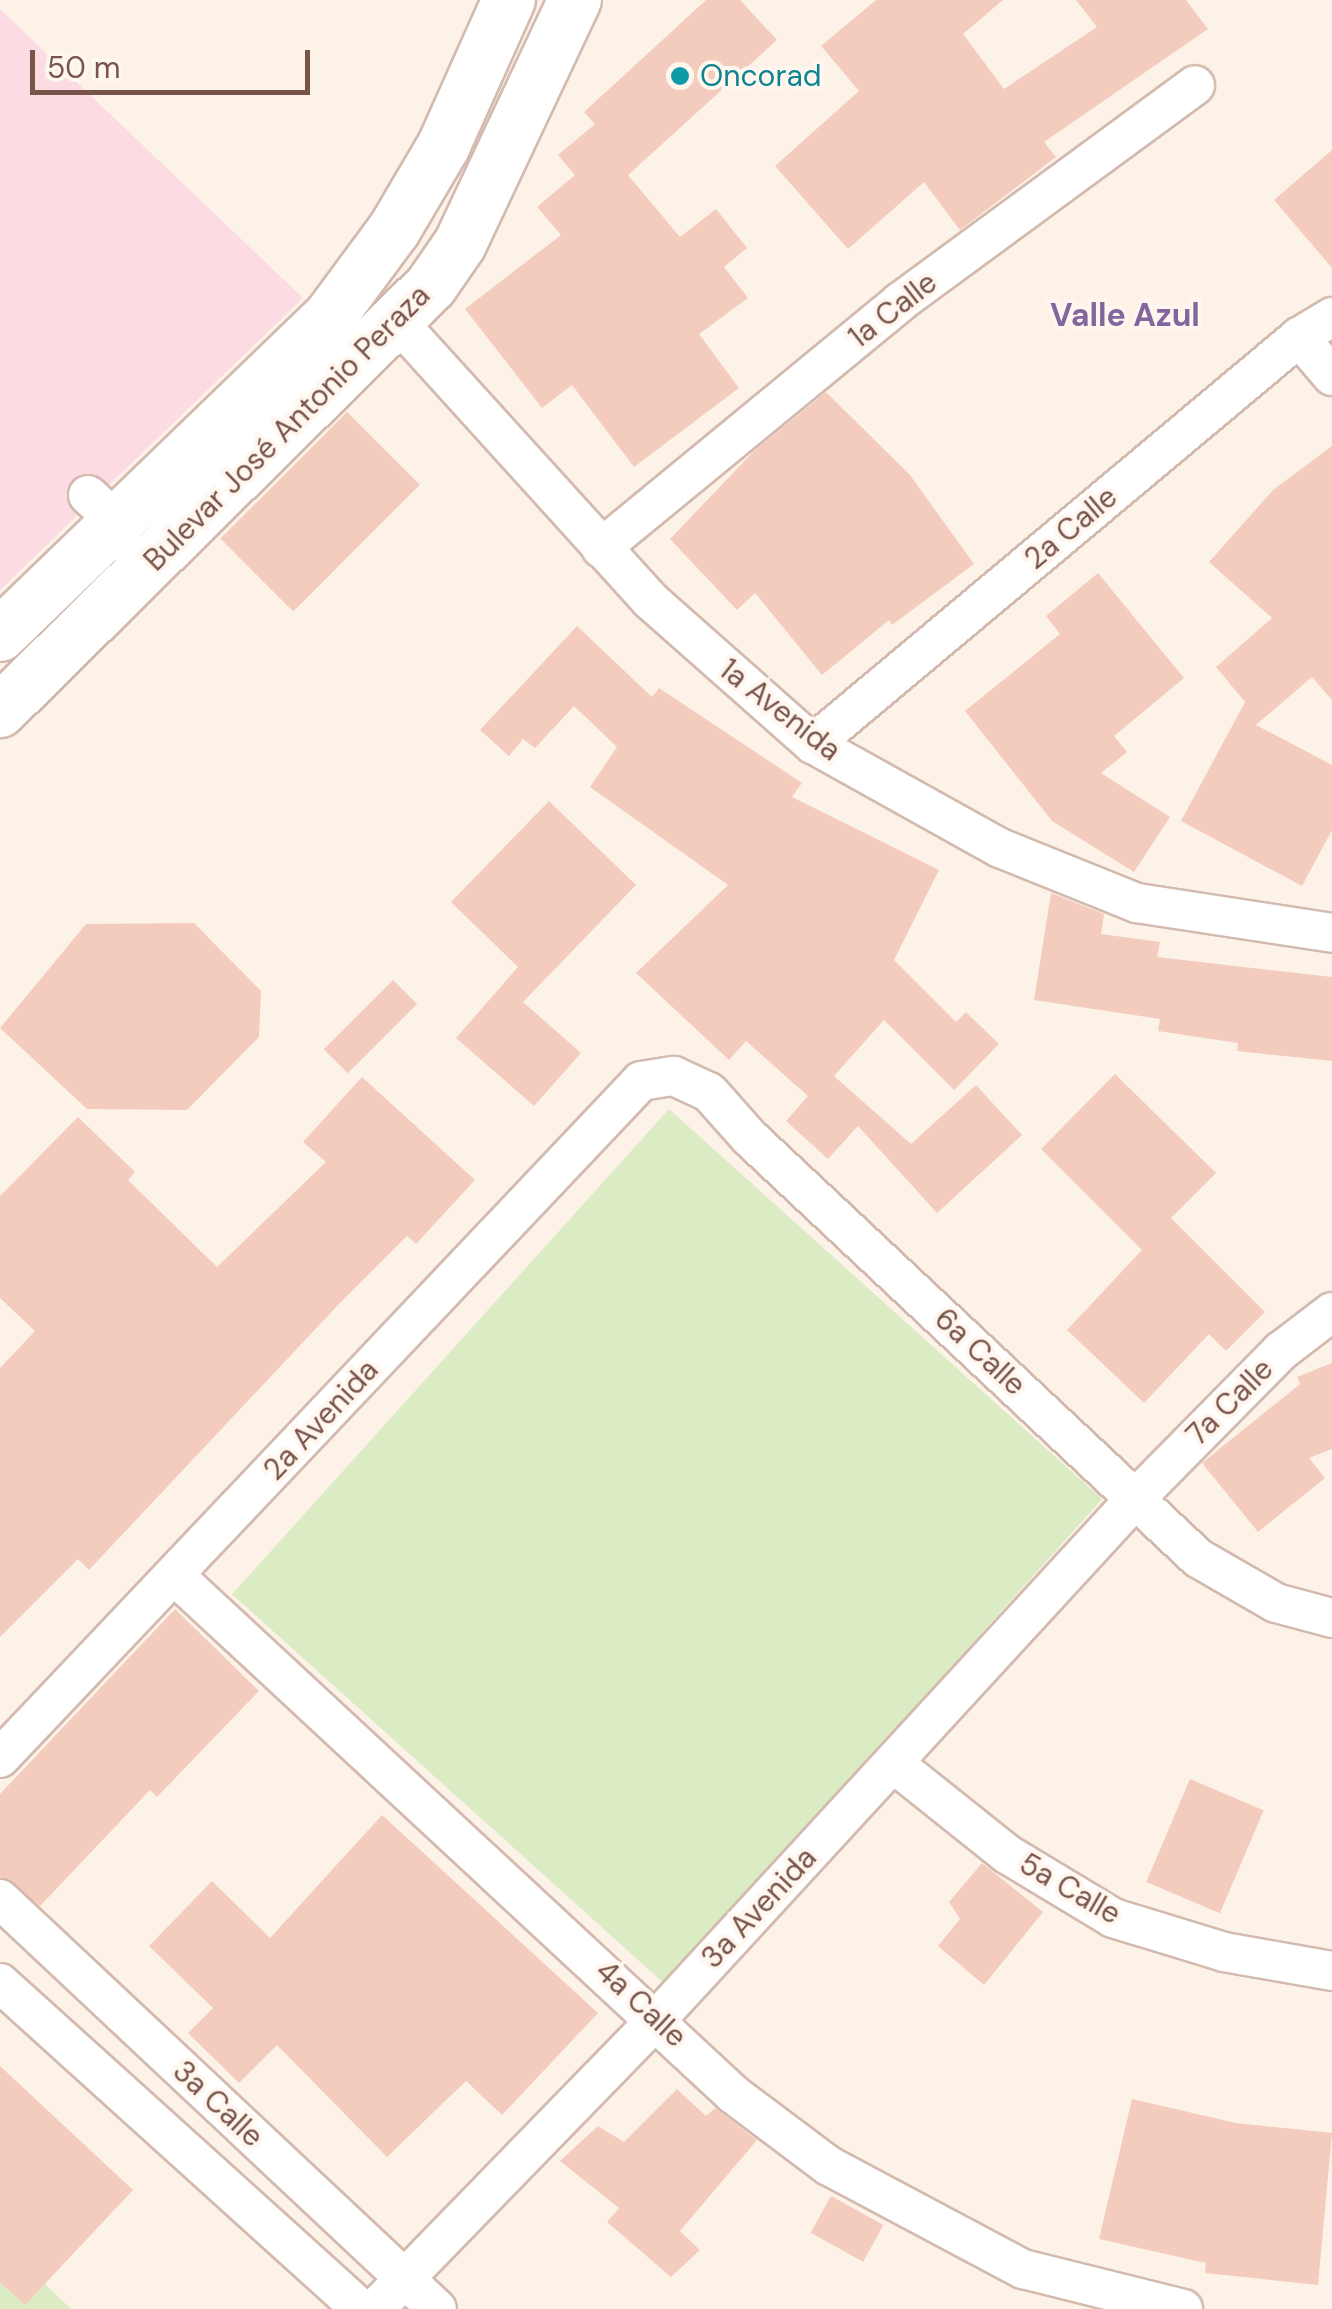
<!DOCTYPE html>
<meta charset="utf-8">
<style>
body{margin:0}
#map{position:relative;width:1332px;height:2309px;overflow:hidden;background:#fdf2e8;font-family:"DM Sans",sans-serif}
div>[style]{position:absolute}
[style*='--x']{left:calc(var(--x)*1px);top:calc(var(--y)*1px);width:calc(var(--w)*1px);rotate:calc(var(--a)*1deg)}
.medical>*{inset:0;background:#fcdbe3}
.green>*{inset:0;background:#dbecc5;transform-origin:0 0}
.building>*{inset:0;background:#f4ccbe;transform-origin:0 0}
.roads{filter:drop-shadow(2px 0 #d3baaf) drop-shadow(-2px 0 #d3baaf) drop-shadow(0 2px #d3baaf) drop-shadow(0 -2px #d3baaf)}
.street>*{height:38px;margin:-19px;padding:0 19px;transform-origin:19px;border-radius:19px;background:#fff}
.secondary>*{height:52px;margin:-26px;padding:0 26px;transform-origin:26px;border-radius:26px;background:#fff}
.dots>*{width:28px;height:28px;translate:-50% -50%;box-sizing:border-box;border:5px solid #fff7ef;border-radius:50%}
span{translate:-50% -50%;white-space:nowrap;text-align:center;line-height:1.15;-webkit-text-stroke:8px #fff7ef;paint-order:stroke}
.culture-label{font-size:30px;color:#0d838f}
.left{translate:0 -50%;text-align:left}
.street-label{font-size:30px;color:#79544a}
.neighbourhood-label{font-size:32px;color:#82669c;font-weight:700}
.scale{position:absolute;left:30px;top:50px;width:280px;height:45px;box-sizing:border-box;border:5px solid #79544a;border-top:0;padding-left:12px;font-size:30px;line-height:35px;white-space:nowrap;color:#79544a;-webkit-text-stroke:8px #fff7ef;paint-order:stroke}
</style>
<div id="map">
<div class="medical">
<div style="clip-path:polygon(0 9px,303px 298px,0 590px)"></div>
</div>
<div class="green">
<div style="left:669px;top:1109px;width:583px;height:653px;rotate:42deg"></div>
<div style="clip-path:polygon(0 2241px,71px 2309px,0 2309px)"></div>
</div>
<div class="building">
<div style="clip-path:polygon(706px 0,740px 0,777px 40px,628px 175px,680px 237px,716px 209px,747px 248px,724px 267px,748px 298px,699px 334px,739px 388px,634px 467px,572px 385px,542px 408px,465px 309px,561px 235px,537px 207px,575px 175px,558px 155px,595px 124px,584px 112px)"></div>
<div style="clip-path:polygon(876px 0,1003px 0,963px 34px,1004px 89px,1097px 27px,1076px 0,1186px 0,1208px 29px,1044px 142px,1056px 157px,960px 230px,924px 182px,848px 249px,775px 166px,859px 91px,821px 46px)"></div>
<div style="clip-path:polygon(1332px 150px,1332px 268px,1274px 200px)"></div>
<div style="clip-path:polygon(826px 392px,910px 475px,974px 564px,892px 625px,889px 620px,822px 675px,755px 593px,737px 610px,670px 539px,754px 451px)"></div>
<div style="left:347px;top:412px;width:103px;height:179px;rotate:45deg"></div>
<div style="clip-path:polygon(1332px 446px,1332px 700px,1312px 677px,1256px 725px,1332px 765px,1332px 830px,1302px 886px,1181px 821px,1245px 702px,1216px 667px,1272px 618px,1209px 562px,1273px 490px)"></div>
<div style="clip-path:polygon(1098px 573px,1184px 678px,1114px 736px,1127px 752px,1101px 773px,1170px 817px,1134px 872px,1052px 821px,965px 711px,1060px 634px,1046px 616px)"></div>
<div style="clip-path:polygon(577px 626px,652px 697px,659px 688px,802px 783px,792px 797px,939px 870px,894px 960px,956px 1022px,966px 1012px,999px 1044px,954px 1090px,884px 1020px,834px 1076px,911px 1144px,976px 1085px,1022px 1135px,937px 1213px,858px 1126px,828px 1159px,786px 1121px,808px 1096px,746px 1041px,729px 1060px,636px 973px,728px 885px,590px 787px,617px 747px,574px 706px,535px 748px,523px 739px,509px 756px,480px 730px)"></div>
<div style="clip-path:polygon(549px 801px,636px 885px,523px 1002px,581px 1053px,534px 1106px,456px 1038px,518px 967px,451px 902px)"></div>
<div style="clip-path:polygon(1051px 893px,1104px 914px,1101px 934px,1160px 942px,1157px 957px,1332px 977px,1332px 1061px,1237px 1051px,1238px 1043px,1158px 1031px,1160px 1019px,1034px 1000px)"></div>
<div style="clip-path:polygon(194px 923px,261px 991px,259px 1037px,187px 1110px,87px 1109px,0 1028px,86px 924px)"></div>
<div style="left:393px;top:980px;width:34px;height:98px;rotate:45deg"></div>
<div style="clip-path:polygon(1115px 1074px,1216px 1173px,1171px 1218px,1265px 1312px,1226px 1351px,1209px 1334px,1144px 1403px,1067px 1330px,1142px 1250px,1041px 1149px)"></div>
<div style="clip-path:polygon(362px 1077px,475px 1180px,416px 1244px,407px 1236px,338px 1305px,89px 1570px,78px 1559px,0 1637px,0 1368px,35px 1331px,0 1298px,0 1196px,78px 1117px,135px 1172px,128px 1180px,217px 1267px,326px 1162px,303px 1142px)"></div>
<div style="clip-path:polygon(1332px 1363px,1332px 1449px,1309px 1458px,1325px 1478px,1258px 1532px,1202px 1463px,1300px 1384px,1297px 1377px)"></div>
<div style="clip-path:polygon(175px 1609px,259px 1691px,157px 1797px,150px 1790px,40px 1906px,0 1877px,0 1794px)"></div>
<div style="left:1190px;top:1779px;width:80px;height:112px;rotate:23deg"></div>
<div style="clip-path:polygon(382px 1815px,598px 2013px,502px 2115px,466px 2081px,387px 2157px,277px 2045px,239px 2083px,188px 2033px,213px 2008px,149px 1946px,212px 1881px,270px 1938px)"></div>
<div style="clip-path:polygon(982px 1863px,1043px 1912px,984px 1985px,938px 1946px,960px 1919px,949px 1902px)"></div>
<div style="clip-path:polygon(0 2066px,133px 2190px,25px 2305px,0 2282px)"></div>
<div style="clip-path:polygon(677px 2089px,706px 2116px,715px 2108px,757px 2140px,680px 2231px,700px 2250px,671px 2277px,607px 2222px,619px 2208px,560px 2161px,598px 2126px,624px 2142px)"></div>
<div style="clip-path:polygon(1132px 2099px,1236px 2123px,1332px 2133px,1318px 2285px,1205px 2273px,1206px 2263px,1099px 2239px)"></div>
<div style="left:831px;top:2196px;width:60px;height:42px;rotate:29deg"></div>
</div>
<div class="roads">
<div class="street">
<div style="--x:398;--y:322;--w:375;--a:47.8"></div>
<div style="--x:650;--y:600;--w:217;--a:41.5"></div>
<div style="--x:813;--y:744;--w:214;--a:29.1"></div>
<div style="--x:1000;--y:848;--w:148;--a:21.9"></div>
<div style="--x:1137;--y:903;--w:197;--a:8.7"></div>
<div style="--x:1299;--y:337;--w:51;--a:49.8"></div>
<div style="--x:88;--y:495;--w:41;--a:43"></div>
<div style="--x:118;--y:523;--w:20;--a:79"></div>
<div style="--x:601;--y:548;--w:387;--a:-39.4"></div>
<div style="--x:900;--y:302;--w:366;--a:-36.3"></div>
<div style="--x:813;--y:744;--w:634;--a:-39.94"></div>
<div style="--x:1299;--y:337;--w:39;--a:-31"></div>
<div style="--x:174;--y:1575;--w:763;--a:42.87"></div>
<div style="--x:733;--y:2094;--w:120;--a:36.9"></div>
<div style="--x:829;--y:2166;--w:220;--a:28"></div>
<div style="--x:1023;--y:2269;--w:165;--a:14"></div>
<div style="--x:0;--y:1758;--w:932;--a:-46.56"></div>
<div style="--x:641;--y:1081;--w:33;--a:-9"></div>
<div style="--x:674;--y:1076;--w:38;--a:25"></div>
<div style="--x:709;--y:1092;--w:62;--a:48.3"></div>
<div style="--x:750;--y:1138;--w:614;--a:43.15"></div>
<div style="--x:1198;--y:1558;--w:90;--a:30"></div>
<div style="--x:1276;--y:1603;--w:58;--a:15"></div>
<div style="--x:893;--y:1763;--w:146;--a:38.6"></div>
<div style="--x:1007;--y:1854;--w:124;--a:31.1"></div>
<div style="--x:1113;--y:1918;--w:116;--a:17"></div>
<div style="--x:1224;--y:1952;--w:110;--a:10"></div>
<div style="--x:0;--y:1899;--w:599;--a:43.17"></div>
<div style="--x:0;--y:1983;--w:486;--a:42.1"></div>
<div style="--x:375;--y:2309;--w:406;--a:-45.8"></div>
<div style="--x:658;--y:2018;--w:705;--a:-47.41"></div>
<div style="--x:1135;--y:1499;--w:208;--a:-45.4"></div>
<div style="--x:1281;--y:1351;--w:64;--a:-37.4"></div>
</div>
<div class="secondary">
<div style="--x:0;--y:635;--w:460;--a:-44"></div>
<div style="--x:331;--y:315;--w:106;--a:-53.5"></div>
<div style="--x:394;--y:230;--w:99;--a:-59.5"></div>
<div style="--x:444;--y:145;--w:159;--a:-65.9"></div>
<div style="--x:0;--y:711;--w:605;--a:-44.6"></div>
<div style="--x:431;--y:286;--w:51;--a:-55.4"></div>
<div style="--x:460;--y:244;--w:270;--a:-64.8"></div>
</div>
</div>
<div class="dots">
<div style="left:680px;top:76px;background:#0f9aa8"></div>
</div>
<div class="culture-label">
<span class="left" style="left:700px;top:76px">Oncorad</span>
</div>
<div class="street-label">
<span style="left:893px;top:310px;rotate:-38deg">1a Calle</span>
<span style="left:287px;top:428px;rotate:-45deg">Bulevar José Antonio Peraza</span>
<span style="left:1071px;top:528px;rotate:-40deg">2a Calle</span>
<span style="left:780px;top:710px;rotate:38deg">1a Avenida</span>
<span style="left:980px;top:1352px;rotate:43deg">6a Calle</span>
<span style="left:1230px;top:1402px;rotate:-45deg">7a Calle</span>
<span style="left:321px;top:1420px;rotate:-47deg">2a Avenida</span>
<span style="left:1070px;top:1889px;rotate:30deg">5a Calle</span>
<span style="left:759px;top:1908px;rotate:-47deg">3a Avenida</span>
<span style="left:641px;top:2004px;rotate:43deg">4a Calle</span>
<span style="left:218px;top:2104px;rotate:43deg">3a Calle</span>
</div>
<div class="neighbourhood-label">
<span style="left:1125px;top:315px">Valle Azul</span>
</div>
<div class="scale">50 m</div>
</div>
